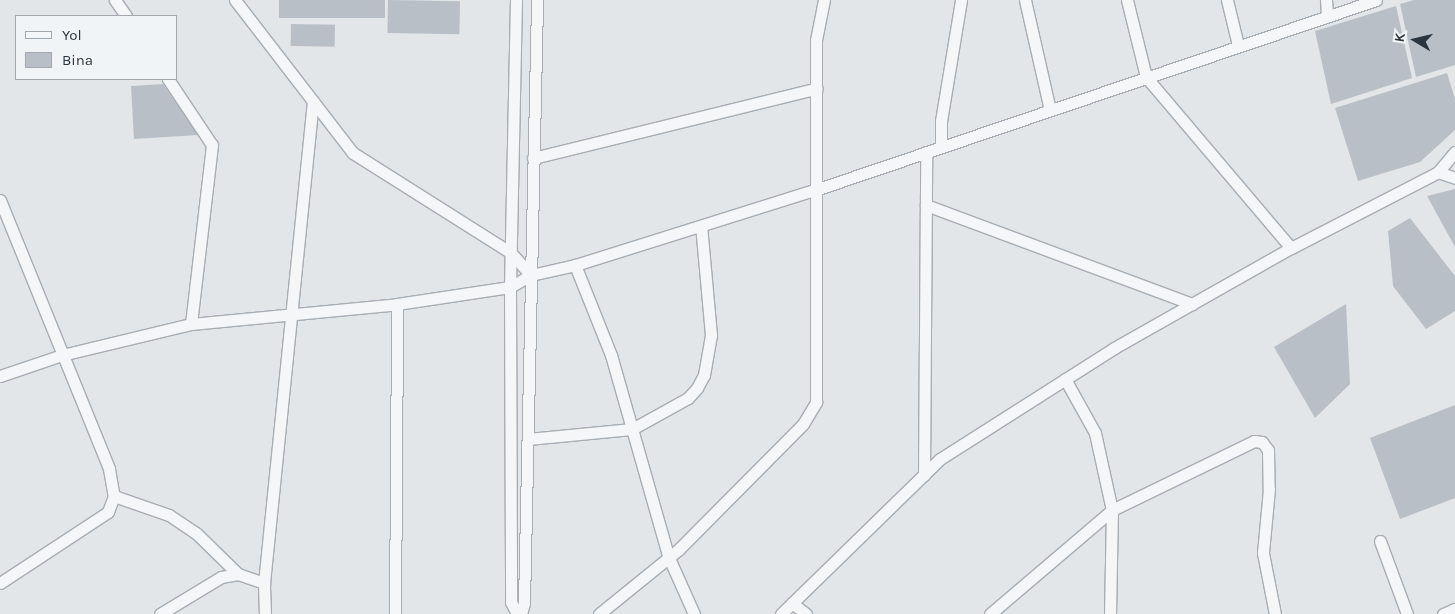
<!DOCTYPE html>
<style>
body{margin:0}
#map{position:relative;width:1455px;height:614px;overflow:hidden;background:#e2e6e9;font-family:Karla,sans-serif}
div>[style]{position:absolute}
[style*='--x']{left:calc(var(--x)*1px);top:calc(var(--y)*1px);width:calc(var(--w)*1px);rotate:calc(var(--a)*1deg)}
.building>*{inset:0;background:#b9bfc6;transform-origin:0 0}
.roads{filter:drop-shadow(1px 0 #a7adb3) drop-shadow(-1px 0 #a7adb3) drop-shadow(0 1px #a7adb3) drop-shadow(0 -1px #a7adb3)}
.minor>*{height:11px;margin:-5.5px;padding:0 5.5px;transform-origin:5.5px;border-radius:5.5px;background:#f4f6f8}
span{translate:-50% -50%;white-space:nowrap;text-align:center;line-height:1.15;-webkit-text-stroke:5px #f1f4f7;paint-order:stroke}
.legend{position:absolute;left:15px;top:15px;width:162px;height:65px;box-sizing:border-box;background:#f1f4f7;border:1px solid #a2a8ae;margin:0;padding:6px 9px;list-style:none;font-size:15px;color:#2b3540}
.legend li{display:flex;align-items:center;gap:10px;height:25px}
.legend b{width:25px;border:1px solid #a2a8ae}
.north{position:absolute;left:1390px;top:15px;width:50px;height:50px;-webkit-text-stroke:4px #f1f4f7;paint-order:stroke;rotate:279deg;font-size:14px;font-weight:700;line-height:20px;text-align:center;color:#2b3540}
.north::after{content:'';display:block;margin:auto;width:18px;height:22px;background:#2b3540;clip-path:polygon(50% 0,100% 100%,50% 72%,0 100%)}
</style>
<div id="map">
<div class="building">
<div style="left:279px;top:0;width:106px;height:18px"></div>
<div style="left:388px;top:0;width:72px;height:33px;rotate:1deg"></div>
<div style="clip-path:polygon(1414px 0,1455px 0,1455px 65px,1416px 77px,1400px 4px)"></div>
<div style="clip-path:polygon(1396px 6px,1412px 78px,1331px 104px,1315px 31px)"></div>
<div style="left:291px;top:24px;width:44px;height:22px;rotate:1deg"></div>
<div style="clip-path:polygon(1447px 73px,1455px 99px,1455px 130px,1420px 162px,1358px 181px,1335px 108px)"></div>
<div style="clip-path:polygon(163px 84px,198px 135px,134px 139px,131px 86px)"></div>
<div style="clip-path:polygon(1455px 189px,1455px 247px,1427px 196px)"></div>
<div style="clip-path:polygon(1410px 218px,1455px 276px,1455px 311px,1426px 329px,1393px 286px,1388px 231px)"></div>
<div style="clip-path:polygon(1346px 304px,1350px 384px,1315px 418px,1274px 347px)"></div>
<div style="clip-path:polygon(1455px 405px,1455px 498px,1400px 519px,1370px 438px)"></div>
</div>
<div class="roads">
<div class="minor">
<div style="--x:115;--y:0;--w:19;--a:55"></div>
<div style="--x:235;--y:0;--w:193;--a:52.4"></div>
<div style="--x:353;--y:153;--w:187;--a:32.3"></div>
<div style="--x:511;--y:253;--w:30;--a:48"></div>
<div style="--x:516;--y:0;--w:287;--a:91.2"></div>
<div style="--x:510;--y:287;--w:315;--a:89.8"></div>
<div style="--x:511;--y:602;--w:13;--a:63"></div>
<div style="--x:1025;--y:0;--w:113;--a:77.2"></div>
<div style="--x:1127;--y:0;--w:79;--a:76.1"></div>
<div style="--x:1146;--y:77;--w:224;--a:49.7"></div>
<div style="--x:1227;--y:0;--w:46;--a:76.3"></div>
<div style="--x:1326;--y:0;--w:15;--a:86"></div>
<div style="--x:168;--y:79;--w:79;--a:56.3"></div>
<div style="--x:212;--y:145;--w:180;--a:96.7"></div>
<div style="--x:941;--y:147;--w:26;--a:-90"></div>
<div style="--x:941;--y:121;--w:123;--a:-80.6"></div>
<div style="--x:533;--y:158;--w:292;--a:-13.8"></div>
<div style="--x:1438;--y:172;--w:18;--a:19"></div>
<div style="--x:0;--y:200;--w:290;--a:67.9"></div>
<div style="--x:109;--y:469;--w:27;--a:80"></div>
<div style="--x:114;--y:496;--w:17;--a:111"></div>
<div style="--x:108;--y:512;--w:129;--a:146.7"></div>
<div style="--x:926;--y:205;--w:284;--a:20.4"></div>
<div style="--x:575;--y:265;--w:97;--a:68.2"></div>
<div style="--x:611;--y:355;--w:211;--a:74.1"></div>
<div style="--x:669;--y:558;--w:61;--a:65.9"></div>
<div style="--x:0;--y:376;--w:65;--a:-18.7"></div>
<div style="--x:62;--y:355;--w:133;--a:-13.5"></div>
<div style="--x:191;--y:324;--w:207;--a:-5.5"></div>
<div style="--x:397;--y:304;--w:114;--a:-8.6"></div>
<div style="--x:510;--y:287;--w:24;--a:-30"></div>
<div style="--x:531;--y:275;--w:45;--a:-12.8"></div>
<div style="--x:575;--y:265;--w:255;--a:-17.4"></div>
<div style="--x:818;--y:189;--w:589;--a:-18.71"></div>
<div style="--x:1065;--y:379;--w:62;--a:60.9"></div>
<div style="--x:1095;--y:433;--w:79;--a:77.6"></div>
<div style="--x:1112;--y:510;--w:104;--a:91.1"></div>
<div style="--x:528;--y:439;--w:104;--a:-5.5"></div>
<div style="--x:632;--y:429;--w:64;--a:-29"></div>
<div style="--x:688;--y:398;--w:13;--a:-48"></div>
<div style="--x:697;--y:388;--w:15;--a:-62"></div>
<div style="--x:704;--y:375;--w:41;--a:-80.1"></div>
<div style="--x:711;--y:335;--w:109;--a:-95.2"></div>
<div style="--x:924;--y:475;--w:323;--a:-89.6"></div>
<div style="--x:114;--y:496;--w:58;--a:19.1"></div>
<div style="--x:169;--y:515;--w:32;--a:34"></div>
<div style="--x:196;--y:533;--w:59;--a:44.3"></div>
<div style="--x:1380;--y:541;--w:78;--a:69.7"></div>
<div style="--x:792;--y:603;--w:18;--a:38"></div>
<div style="--x:160;--y:614;--w:71;--a:-31.2"></div>
<div style="--x:221;--y:577;--w:17;--a:-10"></div>
<div style="--x:238;--y:574;--w:28;--a:19"></div>
<div style="--x:265;--y:614;--w:31;--a:-92"></div>
<div style="--x:264;--y:583;--w:484;--a:-84.2"></div>
<div style="--x:395;--y:614;--w:310;--a:-89.6"></div>
<div style="--x:521;--y:614;--w:11;--a:-75"></div>
<div style="--x:524;--y:603;--w:603;--a:-88.76"></div>
<div style="--x:599;--y:614;--w:102;--a:-39"></div>
<div style="--x:678;--y:550;--w:177;--a:-45.2"></div>
<div style="--x:803;--y:424;--w:26;--a:-59"></div>
<div style="--x:816;--y:402;--w:362;--a:-90"></div>
<div style="--x:816;--y:40;--w:41;--a:-78.7"></div>
<div style="--x:781;--y:614;--w:222;--a:-44.3"></div>
<div style="--x:940;--y:459;--w:206;--a:-32.5"></div>
<div style="--x:1114;--y:348;--w:203;--a:-29.5"></div>
<div style="--x:1291;--y:248;--w:165;--a:-27.3"></div>
<div style="--x:1438;--y:172;--w:26;--a:-50"></div>
<div style="--x:990;--y:614;--w:160;--a:-40.4"></div>
<div style="--x:1112;--y:510;--w:158;--a:-25.9"></div>
<div style="--x:1254;--y:441;--w:8;--a:7"></div>
<div style="--x:1262;--y:442;--w:10;--a:53"></div>
<div style="--x:1268;--y:450;--w:39;--a:89"></div>
<div style="--x:1269;--y:489;--w:64;--a:95.4"></div>
<div style="--x:1263;--y:553;--w:62;--a:78.9"></div>
<div style="--x:1443;--y:614;--w:13;--a:-23"></div>
</div>
</div>
<ul class="legend">
<li><b style="height:6px;background:#f4f6f8"></b>Yol</li>
<li><b style="height:14px;background:#b9bfc6"></b>Bina</li>
</ul>
<div class="north">K</div>
</div>
